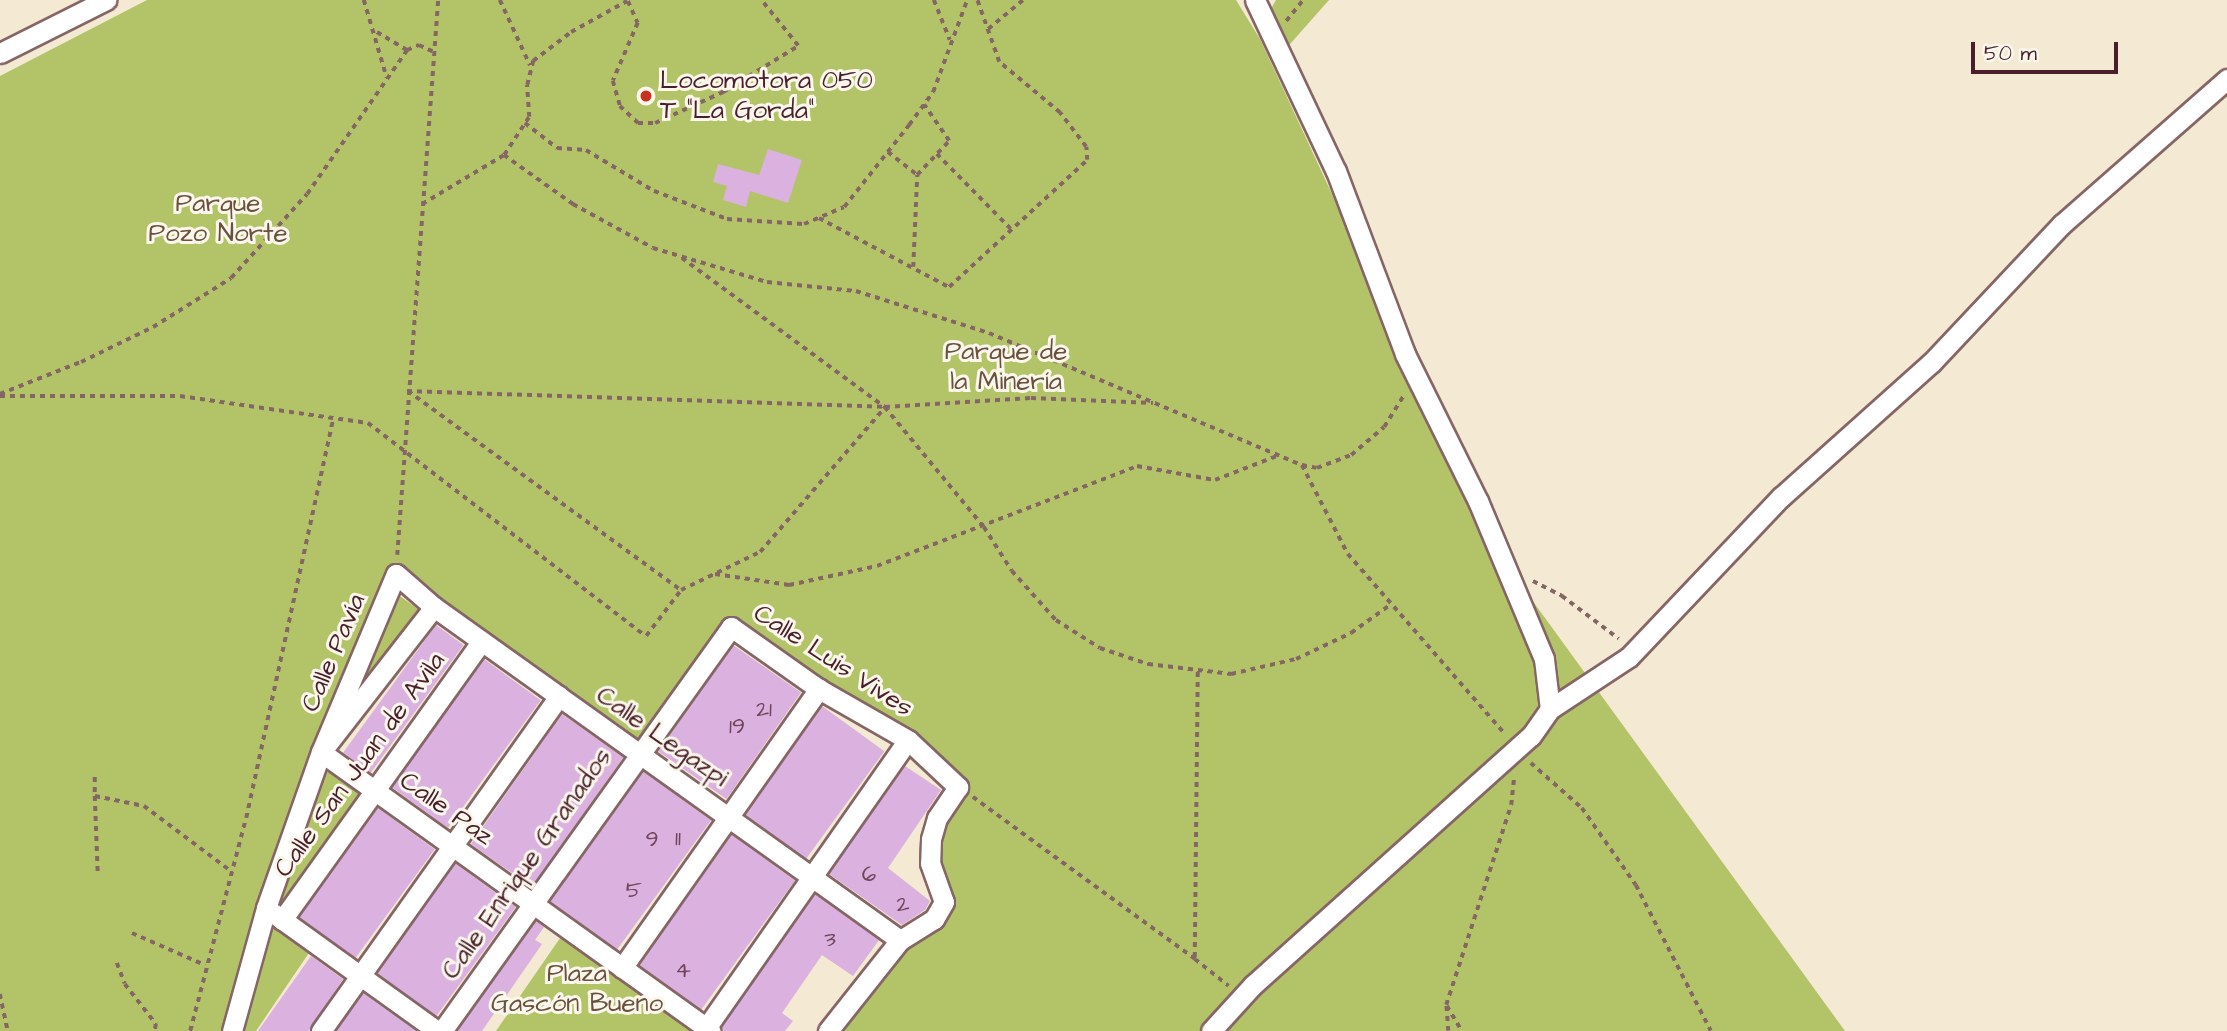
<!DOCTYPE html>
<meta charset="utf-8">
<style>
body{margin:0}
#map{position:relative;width:2227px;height:1031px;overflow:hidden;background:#f4e9d2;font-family:"Architects Daughter",sans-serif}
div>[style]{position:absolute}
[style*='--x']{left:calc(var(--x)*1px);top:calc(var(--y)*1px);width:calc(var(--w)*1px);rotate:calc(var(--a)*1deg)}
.green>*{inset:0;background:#b2c467}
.building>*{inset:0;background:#dab1df;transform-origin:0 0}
.path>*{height:3.5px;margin-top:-1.75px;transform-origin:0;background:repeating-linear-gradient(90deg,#866665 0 5px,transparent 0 10px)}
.roads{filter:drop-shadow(2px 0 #866665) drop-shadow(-2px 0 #866665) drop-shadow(0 2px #866665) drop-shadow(0 -2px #866665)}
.minor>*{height:19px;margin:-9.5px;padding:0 9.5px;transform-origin:9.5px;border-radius:9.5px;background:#fff}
.dots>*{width:19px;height:19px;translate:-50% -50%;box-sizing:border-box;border:4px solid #fbf7ec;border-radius:50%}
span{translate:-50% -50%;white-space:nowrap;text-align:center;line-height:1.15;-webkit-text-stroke:6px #fbf7ec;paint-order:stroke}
.number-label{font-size:23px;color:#6e4458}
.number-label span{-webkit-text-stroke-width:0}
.poi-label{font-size:26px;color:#4a1f2b}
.left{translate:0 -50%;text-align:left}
.park-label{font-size:26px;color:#69513d}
.street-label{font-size:26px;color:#4a1f2b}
.scale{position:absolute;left:1971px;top:42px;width:147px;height:32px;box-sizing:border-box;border:4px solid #4a1f2b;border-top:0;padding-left:9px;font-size:21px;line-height:24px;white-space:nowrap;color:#4a1f2b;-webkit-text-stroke:5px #fbf7ec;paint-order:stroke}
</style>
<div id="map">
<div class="green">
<div style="clip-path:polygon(147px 0,1236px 0,1260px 39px,1500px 556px,1845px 1031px,828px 1031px,900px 940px,943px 922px,930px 863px,958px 787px,731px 627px,638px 753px,396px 575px,321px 752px,374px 790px,282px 919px,315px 944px,256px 1031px,0 1031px,0 76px)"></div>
<div style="clip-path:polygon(1276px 0,1329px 0,1283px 52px,1265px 19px)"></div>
<div style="clip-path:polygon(400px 596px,419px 610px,348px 714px,345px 710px)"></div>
<div style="clip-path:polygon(567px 928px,704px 1031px,496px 1031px)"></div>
</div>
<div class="building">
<div style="clip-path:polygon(768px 149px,802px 160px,788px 203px,750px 191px,746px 207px,723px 200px,727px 186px,713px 182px,718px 164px,759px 175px)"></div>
<div style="left:436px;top:625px;width:34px;height:158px;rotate:36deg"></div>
<div style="left:733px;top:645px;width:83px;height:130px;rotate:35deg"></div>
<div style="left:484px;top:659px;width:70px;height:158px;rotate:36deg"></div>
<div style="left:822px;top:706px;width:77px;height:133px;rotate:36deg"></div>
<div style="left:562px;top:714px;width:75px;height:159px;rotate:35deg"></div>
<div style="clip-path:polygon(905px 766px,941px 790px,888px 868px,930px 901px,925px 910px,902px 925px,829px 874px)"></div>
<div style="left:643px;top:771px;width:84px;height:160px;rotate:36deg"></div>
<div style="left:378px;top:808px;width:70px;height:135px;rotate:36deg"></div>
<div style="left:731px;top:834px;width:79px;height:160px;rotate:36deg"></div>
<div style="left:455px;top:863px;width:75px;height:135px;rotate:36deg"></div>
<div style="clip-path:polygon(815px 894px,879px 940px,853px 976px,822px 955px,782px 1013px,793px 1021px,785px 1031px,724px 1031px,721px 1027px)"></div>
<div style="clip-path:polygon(536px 921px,544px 927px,535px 940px,542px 944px,482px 1031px,457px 1031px)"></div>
<div style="clip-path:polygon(311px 956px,343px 979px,309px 1031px,258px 1031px)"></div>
<div style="clip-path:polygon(363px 993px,416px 1031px,336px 1031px)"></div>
</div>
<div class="path">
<div style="--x:364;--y:0;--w:81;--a:73.6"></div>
<div style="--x:500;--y:0;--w:72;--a:65.2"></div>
<div style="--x:934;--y:0;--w:43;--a:68.2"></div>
<div style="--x:628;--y:1;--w:24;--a:66"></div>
<div style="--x:638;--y:23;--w:63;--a:113.3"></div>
<div style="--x:613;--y:81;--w:26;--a:74"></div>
<div style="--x:620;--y:106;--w:25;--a:43"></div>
<div style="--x:638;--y:123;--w:17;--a:0"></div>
<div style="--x:655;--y:123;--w:75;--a:-24.5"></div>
<div style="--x:723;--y:92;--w:88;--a:-31.5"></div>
<div style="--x:798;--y:46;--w:59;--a:-128.8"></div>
<div style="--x:1286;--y:21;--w:27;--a:-51"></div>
<div style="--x:988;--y:29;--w:45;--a:-39.6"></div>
<div style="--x:377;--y:32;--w:35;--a:31"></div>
<div style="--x:525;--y:123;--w:41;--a:38"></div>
<div style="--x:557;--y:148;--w:29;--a:4"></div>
<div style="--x:586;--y:150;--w:79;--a:31.1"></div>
<div style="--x:654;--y:191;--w:78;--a:21"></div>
<div style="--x:727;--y:219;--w:77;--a:3.7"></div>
<div style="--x:804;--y:224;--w:43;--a:-23"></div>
<div style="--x:844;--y:207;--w:105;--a:-51.6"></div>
<div style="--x:909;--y:125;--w:41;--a:-54"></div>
<div style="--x:933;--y:92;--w:98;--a:-69.7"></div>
<div style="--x:888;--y:152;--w:37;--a:38"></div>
<div style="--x:917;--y:175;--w:47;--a:-46.7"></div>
<div style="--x:949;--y:141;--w:44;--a:-124.8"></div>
<div style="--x:937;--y:154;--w:105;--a:45.4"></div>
<div style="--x:504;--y:155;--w:85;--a:35.4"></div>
<div style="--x:573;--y:204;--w:91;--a:28.8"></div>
<div style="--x:653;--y:248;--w:119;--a:16.6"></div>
<div style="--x:767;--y:282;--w:89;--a:5.8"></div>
<div style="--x:856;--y:291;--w:139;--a:17.5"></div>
<div style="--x:989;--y:333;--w:340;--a:22.9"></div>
<div style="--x:1302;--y:465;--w:100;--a:62.7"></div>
<div style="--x:1348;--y:554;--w:237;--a:48.9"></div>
<div style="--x:422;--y:204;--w:96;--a:-30.9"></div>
<div style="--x:504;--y:155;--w:45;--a:-56.7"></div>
<div style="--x:529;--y:117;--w:32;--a:-94"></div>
<div style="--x:527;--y:85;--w:25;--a:-76"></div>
<div style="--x:533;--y:61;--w:48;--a:-37.3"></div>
<div style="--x:571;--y:32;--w:64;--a:-29"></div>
<div style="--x:819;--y:218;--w:147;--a:28"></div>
<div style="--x:949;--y:287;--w:188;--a:-42.6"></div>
<div style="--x:1087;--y:160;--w:13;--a:-94"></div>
<div style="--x:1086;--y:147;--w:43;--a:-127.4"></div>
<div style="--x:1060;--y:113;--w:80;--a:-140.1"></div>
<div style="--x:999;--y:62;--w:66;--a:-109.5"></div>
<div style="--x:682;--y:258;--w:252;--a:36.3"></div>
<div style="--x:885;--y:407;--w:156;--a:50.5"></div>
<div style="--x:984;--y:527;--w:52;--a:57.5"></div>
<div style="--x:1012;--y:571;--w:66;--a:48.1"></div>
<div style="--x:1056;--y:620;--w:52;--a:32.5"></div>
<div style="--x:1100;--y:648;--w:51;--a:18.4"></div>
<div style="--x:1148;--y:664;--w:84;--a:6.9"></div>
<div style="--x:1231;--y:674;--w:67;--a:-13"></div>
<div style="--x:1296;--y:659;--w:61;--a:-25.3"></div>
<div style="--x:1351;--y:633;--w:48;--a:-35.7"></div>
<div style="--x:913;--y:267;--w:92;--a:-87.5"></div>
<div style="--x:407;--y:391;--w:478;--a:1.9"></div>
<div style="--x:885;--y:407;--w:146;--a:-3.5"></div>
<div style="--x:1031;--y:398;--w:122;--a:2.3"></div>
<div style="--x:408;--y:391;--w:338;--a:36.1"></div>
<div style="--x:0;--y:394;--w:87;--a:-21.6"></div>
<div style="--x:81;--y:362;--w:80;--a:-25.9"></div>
<div style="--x:153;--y:327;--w:92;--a:-32.1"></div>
<div style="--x:231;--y:278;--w:113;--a:-47.9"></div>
<div style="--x:307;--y:194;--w:175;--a:-55.2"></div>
<div style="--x:407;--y:50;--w:13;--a:-23"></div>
<div style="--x:419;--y:45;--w:17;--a:25"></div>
<div style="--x:0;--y:396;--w:180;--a:0"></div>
<div style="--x:180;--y:396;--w:190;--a:8.2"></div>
<div style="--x:368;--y:423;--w:350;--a:37.5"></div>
<div style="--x:646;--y:636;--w:58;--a:-52.7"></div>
<div style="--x:681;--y:590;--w:88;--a:-25.7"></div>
<div style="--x:760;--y:552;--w:191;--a:-49.2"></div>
<div style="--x:1302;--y:465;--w:15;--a:11"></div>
<div style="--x:1317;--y:468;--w:36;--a:-21"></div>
<div style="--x:1351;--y:455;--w:43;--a:-40.3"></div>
<div style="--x:1384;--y:427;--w:39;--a:-58"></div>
<div style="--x:397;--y:555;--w:557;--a:-85.78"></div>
<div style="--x:715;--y:574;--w:75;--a:8.5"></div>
<div style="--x:789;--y:585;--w:90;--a:-12.2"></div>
<div style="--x:877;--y:566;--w:279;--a:-21"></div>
<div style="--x:1137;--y:466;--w:79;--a:10.2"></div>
<div style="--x:1215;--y:480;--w:66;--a:-21.2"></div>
<div style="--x:1533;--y:581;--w:33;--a:27"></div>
<div style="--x:1562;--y:596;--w:71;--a:37"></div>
<div style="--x:1198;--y:672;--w:287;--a:90.6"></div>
<div style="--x:1195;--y:959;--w:43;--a:38.5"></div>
<div style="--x:1531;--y:763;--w:68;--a:41.4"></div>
<div style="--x:1582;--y:808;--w:94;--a:55"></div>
<div style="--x:1636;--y:885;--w:164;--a:62.8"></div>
<div style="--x:95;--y:777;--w:19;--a:90"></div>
<div style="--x:95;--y:796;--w:50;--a:11.5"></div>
<div style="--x:144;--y:806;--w:109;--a:36.8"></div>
<div style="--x:95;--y:796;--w:79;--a:87.8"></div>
<div style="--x:973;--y:797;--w:275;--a:36.1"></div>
<div style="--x:132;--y:933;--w:80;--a:23.7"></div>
<div style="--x:117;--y:963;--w:22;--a:69"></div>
<div style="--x:125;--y:984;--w:51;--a:52.2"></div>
<div style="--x:156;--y:1024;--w:7;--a:98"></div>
<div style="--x:0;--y:994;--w:38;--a:78"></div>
<div style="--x:1447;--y:1006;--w:29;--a:59"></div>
<div style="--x:190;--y:1031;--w:220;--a:-75.3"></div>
<div style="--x:246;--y:818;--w:409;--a:-77.7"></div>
<div style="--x:1448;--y:1031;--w:26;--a:-94"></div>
<div style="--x:1446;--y:1005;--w:210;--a:-72"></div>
<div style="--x:1511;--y:805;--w:27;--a:-84"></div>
</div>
<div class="roads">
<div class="minor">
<div style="--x:1255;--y:0;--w:189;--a:64.7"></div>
<div style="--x:1336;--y:171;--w:196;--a:69.3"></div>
<div style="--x:1405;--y:354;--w:164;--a:63.6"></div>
<div style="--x:1478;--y:501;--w:171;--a:67.3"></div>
<div style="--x:1544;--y:659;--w:50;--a:83.2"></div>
<div style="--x:0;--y:53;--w:119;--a:-26.6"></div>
<div style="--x:434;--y:607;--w:184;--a:127.9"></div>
<div style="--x:321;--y:752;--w:479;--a:35.6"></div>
<div style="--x:273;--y:913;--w:202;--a:35.7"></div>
<div style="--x:282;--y:920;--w:343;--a:-54.4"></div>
<div style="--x:622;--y:968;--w:342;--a:-54.8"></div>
<div style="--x:232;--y:1031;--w:128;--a:-74.5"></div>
<div style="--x:266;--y:908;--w:165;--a:-70.6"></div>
<div style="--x:321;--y:752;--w:193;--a:-67.2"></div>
<div style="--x:396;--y:574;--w:50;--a:41"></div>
<div style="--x:434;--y:607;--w:573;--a:35.55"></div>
<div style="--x:321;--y:1031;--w:411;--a:-54.6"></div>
<div style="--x:442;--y:1031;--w:497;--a:-54.4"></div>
<div style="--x:731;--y:627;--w:108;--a:35.2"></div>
<div style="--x:819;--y:689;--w:103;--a:29.8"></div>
<div style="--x:704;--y:1031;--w:355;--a:-55"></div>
<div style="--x:908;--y:740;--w:69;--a:43.2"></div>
<div style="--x:958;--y:787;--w:37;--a:124"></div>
<div style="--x:937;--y:818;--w:22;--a:106"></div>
<div style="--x:931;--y:839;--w:24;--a:92"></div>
<div style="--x:930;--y:863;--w:41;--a:70.3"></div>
<div style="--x:944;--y:902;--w:20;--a:120"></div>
<div style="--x:934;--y:919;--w:40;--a:148"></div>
<div style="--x:900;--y:940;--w:116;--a:128.4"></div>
<div style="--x:1211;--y:1031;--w:62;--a:-47.6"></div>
<div style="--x:1253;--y:985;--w:373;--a:-41.9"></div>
<div style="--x:1531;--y:736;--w:33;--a:-55"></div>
<div style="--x:1550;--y:709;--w:95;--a:-33.4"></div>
<div style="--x:1629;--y:657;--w:221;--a:-46.5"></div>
<div style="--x:1781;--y:497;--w:201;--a:-41.8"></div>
<div style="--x:1931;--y:363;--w:191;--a:-46.7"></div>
<div style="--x:2062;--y:224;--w:220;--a:-41.3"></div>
</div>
</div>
<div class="dots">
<div style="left:646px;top:96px;background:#c8321e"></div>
</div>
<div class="number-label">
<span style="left:764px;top:709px">21</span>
<span style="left:737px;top:726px">19</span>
<span style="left:678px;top:838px">11</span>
<span style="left:652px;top:839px">9</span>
<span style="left:869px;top:874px">6</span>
<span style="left:634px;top:890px">5</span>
<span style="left:903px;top:904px">2</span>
<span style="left:830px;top:939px">3</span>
<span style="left:683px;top:970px">4</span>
</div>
<div class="poi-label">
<span class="left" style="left:660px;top:96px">Locomotora 050<br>T "La Gorda"</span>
</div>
<div class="park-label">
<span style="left:218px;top:219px">Parque<br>Pozo Norte</span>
<span style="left:1006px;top:367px">Parque de<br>la Minería</span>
<span style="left:577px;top:989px">Plaza<br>Gascón Bueno</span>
</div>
<div class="street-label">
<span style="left:334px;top:653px;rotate:-67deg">Calle Pavía</span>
<span style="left:833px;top:661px;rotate:33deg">Calle Luis Vives</span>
<span style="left:662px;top:737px;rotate:35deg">Calle Legazpi</span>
<span style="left:360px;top:765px;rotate:-54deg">Calle San Juan de Avila</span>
<span style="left:446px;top:809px;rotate:35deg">Calle Paz</span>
<span style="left:527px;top:864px;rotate:-55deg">Calle Enrique Granados</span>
</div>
<div class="scale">50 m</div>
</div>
